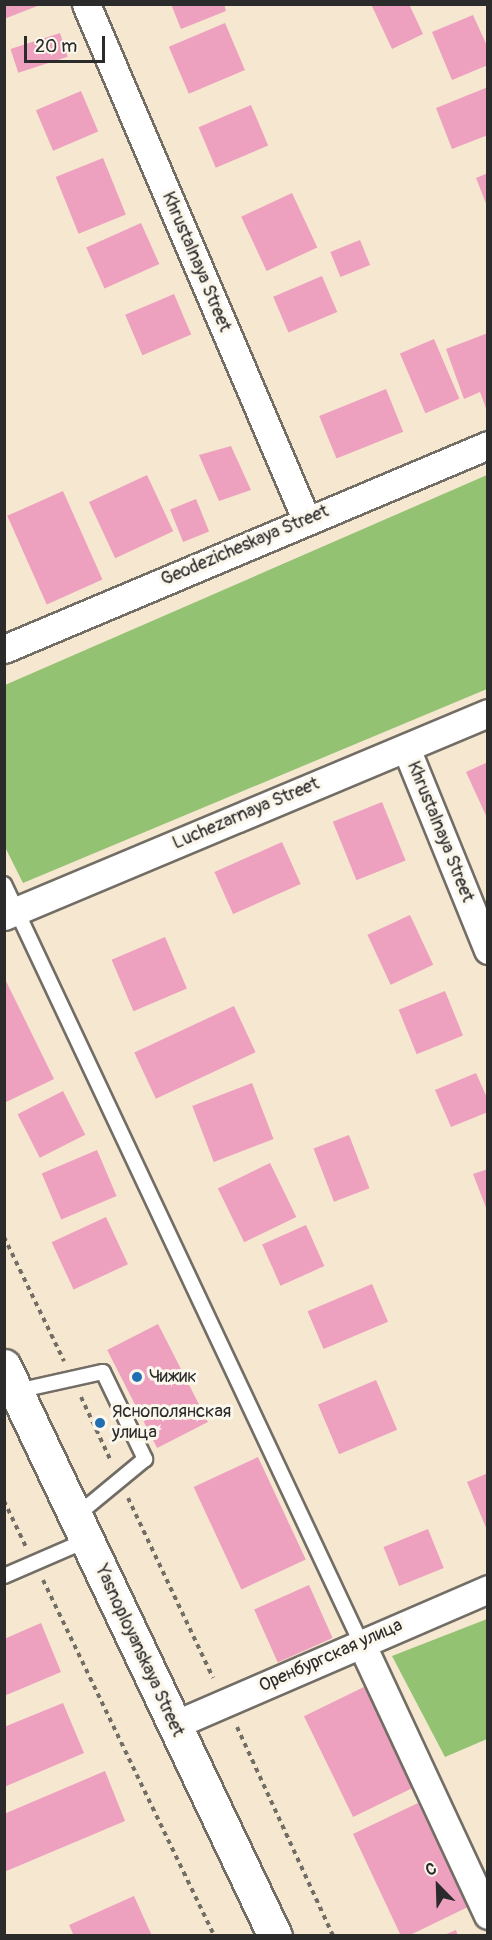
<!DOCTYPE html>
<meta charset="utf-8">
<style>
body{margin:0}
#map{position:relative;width:492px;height:1940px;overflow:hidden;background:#f6e7d1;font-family:Pangolin,sans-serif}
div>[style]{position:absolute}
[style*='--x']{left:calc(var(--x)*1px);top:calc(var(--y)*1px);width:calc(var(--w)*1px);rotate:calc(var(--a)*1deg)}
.green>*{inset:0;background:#93c272}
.building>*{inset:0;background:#eea0bf;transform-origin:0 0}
.path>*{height:4px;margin-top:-2px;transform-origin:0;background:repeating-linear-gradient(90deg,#726d65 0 4.5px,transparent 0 9px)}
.roads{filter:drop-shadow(2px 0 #726d65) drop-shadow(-2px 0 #726d65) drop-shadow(0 2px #726d65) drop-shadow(0 -2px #726d65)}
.service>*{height:14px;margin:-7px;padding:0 7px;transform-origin:7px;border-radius:7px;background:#fff}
.minor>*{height:27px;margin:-13.5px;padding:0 13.5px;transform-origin:13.5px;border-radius:13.5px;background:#fff}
.tertiary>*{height:33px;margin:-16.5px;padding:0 16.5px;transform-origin:16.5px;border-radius:16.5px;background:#fff}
.dots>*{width:16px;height:16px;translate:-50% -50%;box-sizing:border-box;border:3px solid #fbf7ec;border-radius:50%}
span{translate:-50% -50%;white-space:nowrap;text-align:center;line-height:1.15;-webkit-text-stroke:6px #fbf7ec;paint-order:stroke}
.street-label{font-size:18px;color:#2b2b2b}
.poi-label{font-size:18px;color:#2b2b2b}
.left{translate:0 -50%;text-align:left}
.frame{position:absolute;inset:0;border:6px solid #2b2b2b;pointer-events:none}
.north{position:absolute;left:408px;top:1856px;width:60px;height:60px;-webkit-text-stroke:4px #fbf7ec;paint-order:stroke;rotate:337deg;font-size:16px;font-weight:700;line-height:24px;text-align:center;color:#2b2b2b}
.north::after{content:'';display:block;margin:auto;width:21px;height:27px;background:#2b2b2b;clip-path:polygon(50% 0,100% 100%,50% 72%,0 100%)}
.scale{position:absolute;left:24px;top:36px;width:81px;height:27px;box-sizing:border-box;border:3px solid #2b2b2b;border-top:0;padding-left:8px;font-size:18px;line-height:21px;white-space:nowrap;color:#2b2b2b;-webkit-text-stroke:4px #fbf7ec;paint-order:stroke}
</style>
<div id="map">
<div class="green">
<div style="clip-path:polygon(487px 475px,487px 689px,23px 883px,5px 847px,5px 685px)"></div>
<div style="clip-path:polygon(487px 1619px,487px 1739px,445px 1757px,392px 1656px)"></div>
</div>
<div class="building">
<div style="clip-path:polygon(4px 4px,40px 4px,40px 5px,4px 19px)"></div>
<div style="clip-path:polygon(171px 4px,224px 4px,226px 11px,181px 29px)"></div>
<div style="clip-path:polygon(371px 4px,409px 4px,423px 34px,392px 49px)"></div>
<div style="clip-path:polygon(473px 15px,488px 48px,488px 65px,452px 80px,432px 32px)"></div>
<div style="left:225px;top:23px;width:51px;height:61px;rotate:67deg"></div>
<div style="left:60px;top:33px;width:25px;height:52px;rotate:72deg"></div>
<div style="clip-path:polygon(488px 87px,488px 135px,452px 149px,436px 108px)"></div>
<div style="left:81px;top:91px;width:44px;height:49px;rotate:67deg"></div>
<div style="left:251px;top:105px;width:44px;height:57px;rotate:67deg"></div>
<div style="left:103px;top:158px;width:61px;height:51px;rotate:68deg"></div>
<div style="clip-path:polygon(488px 173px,488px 206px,487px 206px,476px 178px)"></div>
<div style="left:292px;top:193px;width:60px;height:56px;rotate:65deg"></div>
<div style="left:141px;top:223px;width:45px;height:60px;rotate:66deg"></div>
<div style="left:360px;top:240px;width:27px;height:32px;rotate:68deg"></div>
<div style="left:322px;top:276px;width:39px;height:53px;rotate:67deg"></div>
<div style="left:174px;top:294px;width:44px;height:53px;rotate:67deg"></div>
<div style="clip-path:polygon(488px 333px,488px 411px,487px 411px,480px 392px,464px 399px,446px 349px)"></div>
<div style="left:434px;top:339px;width:65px;height:37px;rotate:67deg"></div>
<div style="left:386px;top:389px;width:46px;height:72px;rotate:68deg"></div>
<div style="clip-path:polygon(231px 446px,251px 490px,219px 501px,199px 455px)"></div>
<div style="left:147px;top:475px;width:62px;height:64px;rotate:65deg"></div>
<div style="left:63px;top:491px;width:97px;height:61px;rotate:66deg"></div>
<div style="left:196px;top:499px;width:35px;height:28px;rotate:68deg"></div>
<div style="clip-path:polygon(488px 762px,488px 820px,466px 772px)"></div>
<div style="left:382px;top:802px;width:63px;height:53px;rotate:68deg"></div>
<div style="left:282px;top:842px;width:46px;height:74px;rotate:66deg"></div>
<div style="left:410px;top:915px;width:55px;height:47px;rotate:65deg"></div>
<div style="left:165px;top:937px;width:56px;height:58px;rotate:67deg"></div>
<div style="clip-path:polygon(4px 977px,54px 1079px,4px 1103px)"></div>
<div style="left:445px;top:991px;width:48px;height:50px;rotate:68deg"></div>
<div style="left:234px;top:1006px;width:51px;height:110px;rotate:65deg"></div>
<div style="clip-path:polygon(476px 1073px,488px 1100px,488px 1112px,451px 1127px,435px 1090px)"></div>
<div style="left:252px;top:1083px;width:60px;height:64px;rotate:69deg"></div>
<div style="left:63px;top:1091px;width:49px;height:51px;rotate:63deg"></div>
<div style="left:349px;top:1135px;width:57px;height:38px;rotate:69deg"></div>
<div style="left:97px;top:1150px;width:50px;height:60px;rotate:67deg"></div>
<div style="left:270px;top:1163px;width:60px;height:58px;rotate:64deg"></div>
<div style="clip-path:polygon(488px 1169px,488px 1210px,487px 1210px,473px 1174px)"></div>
<div style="left:106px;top:1217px;width:52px;height:60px;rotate:65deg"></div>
<div style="left:306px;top:1225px;width:45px;height:48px;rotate:66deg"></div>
<div style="left:372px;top:1284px;width:41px;height:70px;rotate:67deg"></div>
<div style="left:158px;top:1324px;width:110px;height:57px;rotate:63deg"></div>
<div style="left:376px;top:1380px;width:54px;height:63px;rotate:67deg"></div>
<div style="left:258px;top:1457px;width:113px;height:71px;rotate:65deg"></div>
<div style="clip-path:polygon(488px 1473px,488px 1530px,487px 1530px,467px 1482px)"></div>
<div style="left:428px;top:1529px;width:42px;height:48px;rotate:68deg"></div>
<div style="left:309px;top:1585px;width:58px;height:60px;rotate:66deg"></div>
<div style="clip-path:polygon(41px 1623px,61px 1672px,4px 1696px,4px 1639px)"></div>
<div style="left:366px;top:1686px;width:112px;height:69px;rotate:64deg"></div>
<div style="clip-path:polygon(63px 1703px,84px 1753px,4px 1787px,4px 1727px)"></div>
<div style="clip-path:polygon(105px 1771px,125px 1821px,4px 1872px,4px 1814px)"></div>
<div style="clip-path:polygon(418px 1803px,468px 1907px,408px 1936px,401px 1936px,353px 1834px)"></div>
<div style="clip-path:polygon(134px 1896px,152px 1936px,74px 1936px,69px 1925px)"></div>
<div style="clip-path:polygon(456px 1930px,458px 1936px,444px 1936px,444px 1935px)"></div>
</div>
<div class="path">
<div style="--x:4;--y:1237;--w:138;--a:64.2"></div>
<div style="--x:81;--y:1397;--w:71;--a:64.9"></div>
<div style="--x:128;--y:1498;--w:199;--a:64.7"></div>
<div style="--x:4;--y:1501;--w:51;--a:64.4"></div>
<div style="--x:43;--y:1580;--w:395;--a:64.3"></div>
<div style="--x:237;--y:1727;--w:230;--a:65.3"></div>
</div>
<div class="roads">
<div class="service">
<div style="--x:4;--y:884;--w:839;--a:64.81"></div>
<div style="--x:17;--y:1391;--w:88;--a:-12.5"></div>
<div style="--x:103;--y:1372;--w:97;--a:64.2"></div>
<div style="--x:145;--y:1459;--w:89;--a:140.4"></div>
<div style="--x:4;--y:1576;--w:90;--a:-23.4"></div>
</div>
<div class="minor">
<div style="--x:86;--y:4;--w:560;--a:66.87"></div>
<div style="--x:4;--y:649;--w:525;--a:-22.85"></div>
<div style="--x:406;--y:748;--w:218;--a:67.9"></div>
<div style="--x:4;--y:916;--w:525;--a:-22.75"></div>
<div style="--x:361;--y:1643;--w:300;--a:65"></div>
<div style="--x:174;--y:1725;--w:342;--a:-23.4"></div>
</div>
<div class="tertiary">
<div style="--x:4;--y:1366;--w:631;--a:64.57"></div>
</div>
</div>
<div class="dots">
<div style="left:137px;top:1377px;background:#1f6fb2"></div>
<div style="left:100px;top:1423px;background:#1f6fb2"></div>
</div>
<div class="street-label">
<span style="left:196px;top:262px;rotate:67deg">Khrustalnaya Street</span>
<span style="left:245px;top:546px;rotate:-23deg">Geodezicheskaya Street</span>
<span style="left:246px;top:814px;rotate:-23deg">Luchezarnaya Street</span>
<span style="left:440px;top:832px;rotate:68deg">Khrustalnaya Street</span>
<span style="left:139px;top:1651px;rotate:65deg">Yasnoployanskaya Street</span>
<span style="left:331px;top:1656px;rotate:-24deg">Оренбургская улица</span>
</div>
<div class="poi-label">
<span class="left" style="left:149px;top:1377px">Чижик</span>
<span class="left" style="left:112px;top:1423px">Яснополянская<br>улица</span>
</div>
<div class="frame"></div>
<div class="north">С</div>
<div class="scale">20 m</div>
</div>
